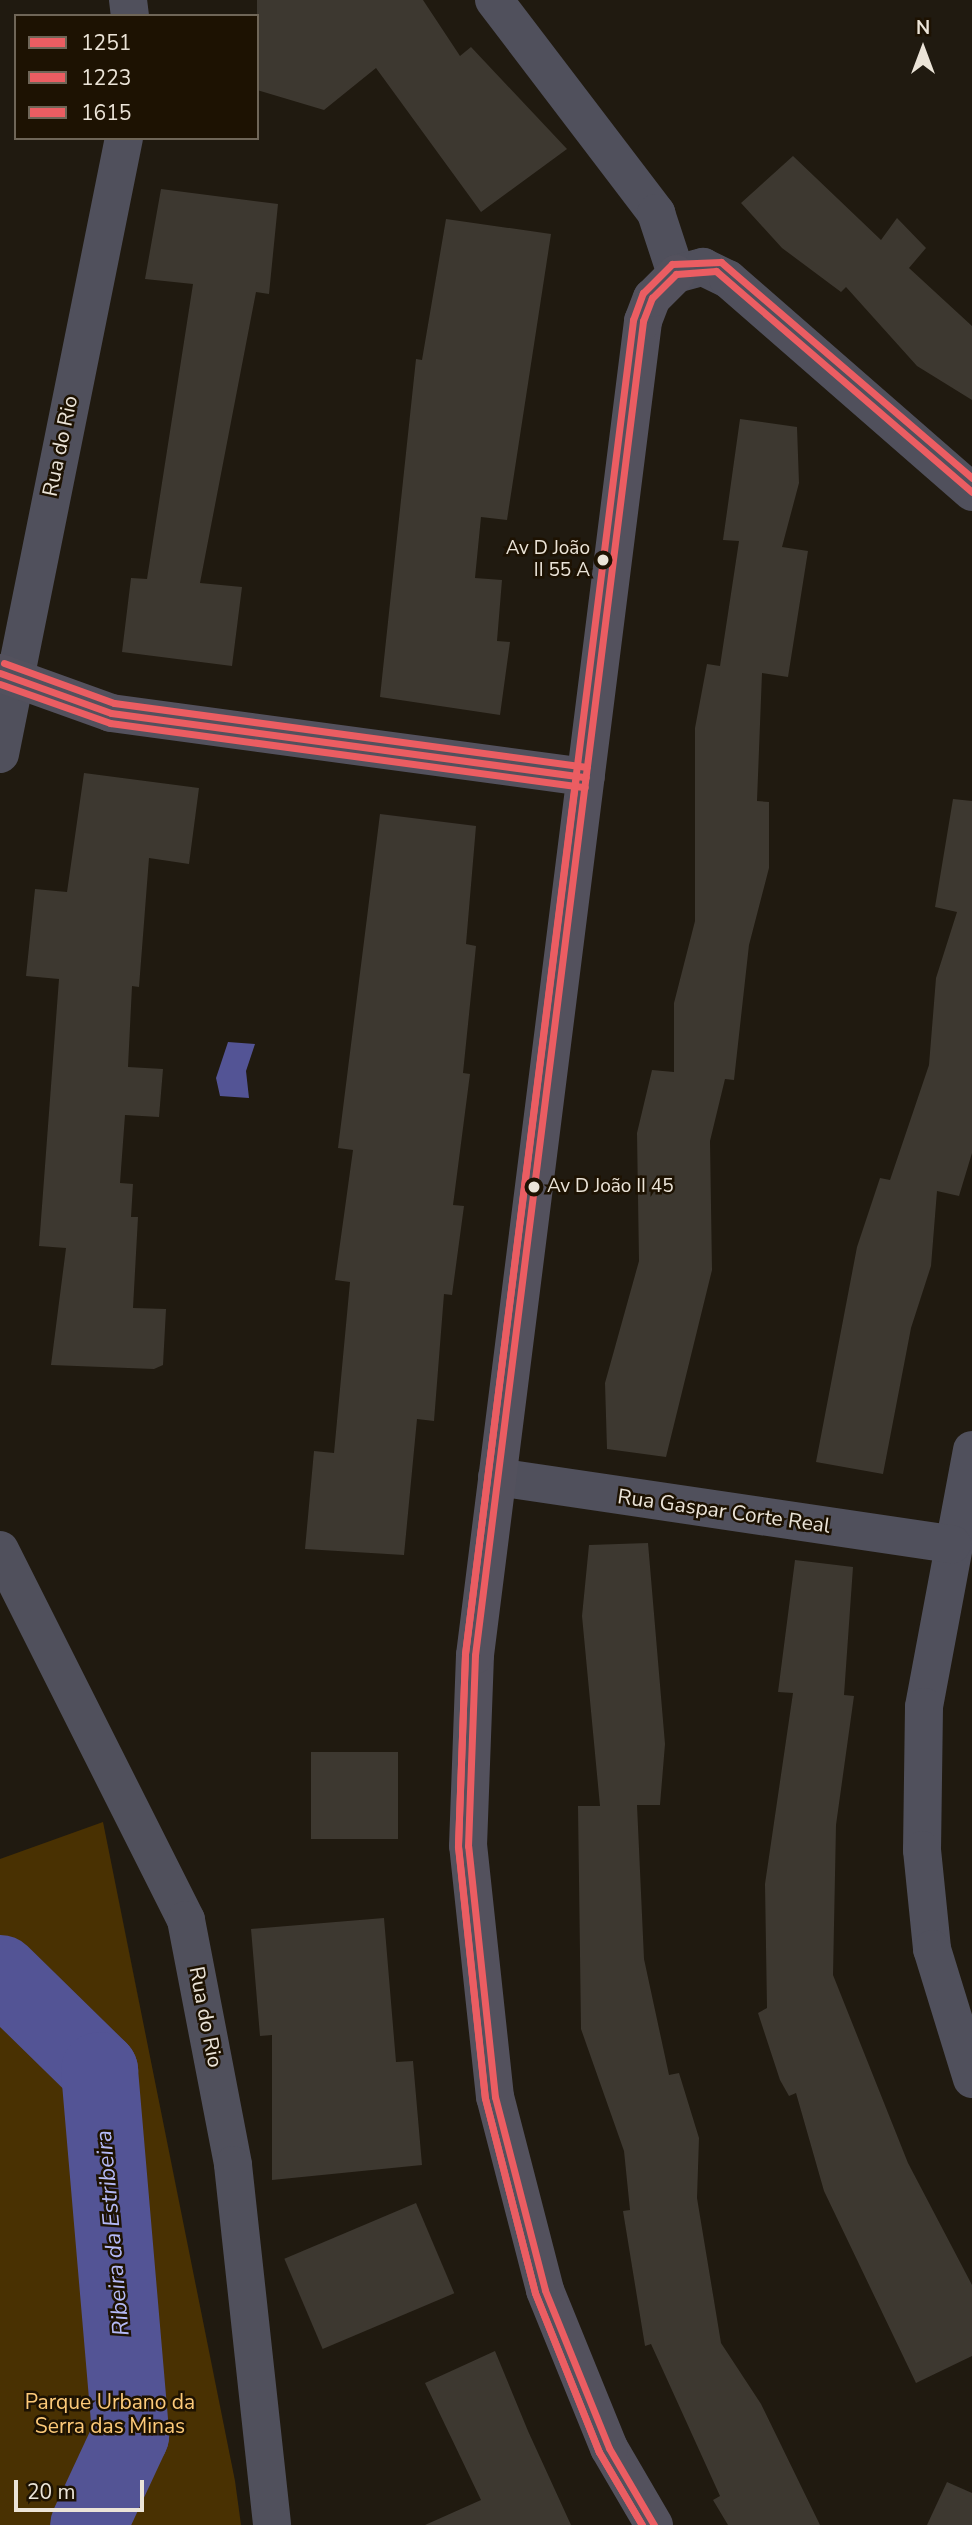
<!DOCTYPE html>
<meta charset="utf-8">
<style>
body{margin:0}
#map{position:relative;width:972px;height:2525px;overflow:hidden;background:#201a10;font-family:"Nunito Sans",sans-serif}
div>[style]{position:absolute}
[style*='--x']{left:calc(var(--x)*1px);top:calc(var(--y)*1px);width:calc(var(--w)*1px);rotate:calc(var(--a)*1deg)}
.green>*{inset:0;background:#493102}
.water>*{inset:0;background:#535495}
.river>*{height:77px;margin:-38.5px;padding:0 38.5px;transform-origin:38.5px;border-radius:38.5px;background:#535495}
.building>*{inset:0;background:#3d3830;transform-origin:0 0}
.street>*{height:38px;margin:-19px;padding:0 19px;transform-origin:19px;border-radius:19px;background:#50505c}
.secondary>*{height:38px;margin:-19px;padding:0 19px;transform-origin:19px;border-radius:19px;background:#53515d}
.bus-1>*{height:7px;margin:-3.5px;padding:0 3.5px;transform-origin:3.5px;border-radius:3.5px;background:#eb5d62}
.bus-2>*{height:7px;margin:-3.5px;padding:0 3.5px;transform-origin:3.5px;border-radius:3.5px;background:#eb5d62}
.bus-3>*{height:7px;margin:-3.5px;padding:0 3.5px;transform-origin:3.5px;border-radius:3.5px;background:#eb5d62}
.dots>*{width:19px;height:19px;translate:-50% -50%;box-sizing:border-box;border:4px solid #1d1202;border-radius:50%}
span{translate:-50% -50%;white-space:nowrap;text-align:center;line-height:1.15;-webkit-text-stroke:5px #1d1202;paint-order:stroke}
.bus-label{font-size:19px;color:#ebe4d8}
.right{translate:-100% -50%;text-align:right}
.left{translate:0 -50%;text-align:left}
.street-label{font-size:21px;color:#ebe4d8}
.park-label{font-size:21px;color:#fdca79}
.water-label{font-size:23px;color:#b5baf7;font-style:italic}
.legend{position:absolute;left:14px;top:14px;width:245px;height:126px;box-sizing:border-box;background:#1d1202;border:2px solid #6f6658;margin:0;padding:9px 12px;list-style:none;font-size:21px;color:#ebe4d8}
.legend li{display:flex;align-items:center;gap:14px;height:35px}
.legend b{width:35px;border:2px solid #6f6658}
.north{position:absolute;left:888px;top:14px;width:70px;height:70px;-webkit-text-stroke:5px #1d1202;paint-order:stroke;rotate:0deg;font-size:19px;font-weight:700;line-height:28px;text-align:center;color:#ebe4d8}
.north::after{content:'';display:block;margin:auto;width:24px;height:32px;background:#ebe4d8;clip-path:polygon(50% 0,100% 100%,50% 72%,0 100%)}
.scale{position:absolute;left:14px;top:2480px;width:130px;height:32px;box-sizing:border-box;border:4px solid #ebe4d8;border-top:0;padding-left:9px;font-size:21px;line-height:24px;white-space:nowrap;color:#ebe4d8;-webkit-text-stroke:5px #1d1202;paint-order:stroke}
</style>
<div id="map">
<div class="green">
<div style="clip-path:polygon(103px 1822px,235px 2481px,241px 2525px,0 2525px,0 1859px)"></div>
</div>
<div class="water">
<div style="clip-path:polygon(228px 1042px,255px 1044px,246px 1071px,249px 1098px,220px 1096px,216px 1078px)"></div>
</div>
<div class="river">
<div style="--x:0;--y:1973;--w:139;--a:44.4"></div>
<div style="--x:99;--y:2070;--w:366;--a:85.1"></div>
<div style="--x:130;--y:2435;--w:99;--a:115"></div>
</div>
<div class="building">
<div style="clip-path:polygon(257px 0,423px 0,460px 56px,471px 47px,567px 149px,481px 212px,376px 68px,324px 110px,257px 90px)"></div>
<div style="clip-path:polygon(793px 156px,881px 240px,897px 218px,926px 248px,909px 268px,972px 326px,972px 400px,917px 366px,846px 287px,841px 292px,782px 248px,741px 203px)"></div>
<div style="clip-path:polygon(161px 189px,278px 204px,269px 294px,256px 292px,200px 583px,242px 587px,232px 666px,122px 652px,131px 578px,147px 579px,193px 284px,145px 279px)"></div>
<div style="clip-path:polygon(446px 219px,551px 234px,507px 520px,481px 517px,475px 578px,502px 580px,497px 641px,510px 642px,500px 715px,380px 697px,416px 359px,422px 360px)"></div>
<div style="clip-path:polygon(740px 419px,797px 427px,799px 483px,782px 547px,808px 551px,788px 677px,762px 673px,757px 801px,769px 802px,769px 868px,749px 945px,734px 1080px,725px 1079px,710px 1141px,712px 1270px,666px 1457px,607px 1449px,605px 1383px,639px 1261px,637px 1133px,652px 1070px,674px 1072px,674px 1003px,695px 921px,695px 728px,707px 664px,720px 666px,739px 541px,723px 540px)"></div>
<div style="clip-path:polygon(84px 773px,199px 788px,189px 864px,149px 858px,139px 987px,132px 986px,128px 1067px,163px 1069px,159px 1117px,125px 1115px,120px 1183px,133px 1184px,131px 1217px,138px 1217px,133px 1308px,166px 1309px,163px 1365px,154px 1369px,51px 1365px,66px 1248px,39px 1246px,59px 979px,26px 976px,35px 889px,67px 892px)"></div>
<div style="clip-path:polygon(953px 799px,972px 801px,972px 1153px,959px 1196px,937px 1191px,931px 1266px,911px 1328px,883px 1474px,816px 1462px,857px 1247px,880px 1178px,890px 1180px,929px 1065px,936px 978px,957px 912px,935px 907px)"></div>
<div style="clip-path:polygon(380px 814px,476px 826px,466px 944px,476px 946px,463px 1073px,470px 1074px,453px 1205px,464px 1206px,452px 1295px,444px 1294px,434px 1421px,417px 1419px,404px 1555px,305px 1549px,314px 1451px,334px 1453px,350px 1282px,335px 1280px,353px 1150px,338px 1148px)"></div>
<div style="clip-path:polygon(648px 1543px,665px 1744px,660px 1805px,637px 1805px,644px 1959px,669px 2075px,679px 2073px,699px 2138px,697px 2198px,721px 2343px,761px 2404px,820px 2525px,728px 2525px,713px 2500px,720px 2496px,651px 2344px,645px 2346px,623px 2211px,630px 2210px,624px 2151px,581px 2029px,578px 1806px,600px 1806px,582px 1616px,589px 1545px)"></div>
<div style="clip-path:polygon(795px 1560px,853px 1567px,844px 1695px,854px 1696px,836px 1825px,833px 1975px,908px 2163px,972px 2285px,972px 2356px,916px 2383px,824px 2191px,796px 2093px,789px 2096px,780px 2080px,758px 2013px,767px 2008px,765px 1884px,793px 1693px,778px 1692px)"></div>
<div style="left:311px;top:1752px;width:87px;height:87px"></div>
<div style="clip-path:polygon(384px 1918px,396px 2062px,413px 2061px,422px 2165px,272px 2180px,272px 2035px,260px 2036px,251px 1929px)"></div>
<div style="left:416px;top:2203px;width:98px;height:143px;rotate:67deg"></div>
<div style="clip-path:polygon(495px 2351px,528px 2431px,571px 2525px,425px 2525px,481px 2500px,425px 2383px)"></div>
<div style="clip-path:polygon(947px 2482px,972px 2493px,972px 2525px,927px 2525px)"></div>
</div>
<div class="street">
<div style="--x:128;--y:0;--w:16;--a:83"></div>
<div style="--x:494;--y:0;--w:268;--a:52.7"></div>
<div style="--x:656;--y:213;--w:64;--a:71.8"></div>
<div style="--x:676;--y:274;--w:28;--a:-15"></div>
<div style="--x:703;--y:267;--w:28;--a:26"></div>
<div style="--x:728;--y:279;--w:324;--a:41.1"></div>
<div style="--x:0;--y:754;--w:628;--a:-78.62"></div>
<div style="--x:972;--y:1450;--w:261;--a:100.6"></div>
<div style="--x:924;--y:1707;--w:143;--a:90.8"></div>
<div style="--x:922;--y:1850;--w:100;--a:84.2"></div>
<div style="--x:932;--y:1949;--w:136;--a:72.9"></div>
<div style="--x:497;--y:1477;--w:460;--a:8.4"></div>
<div style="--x:0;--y:1550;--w:414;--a:63.3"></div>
<div style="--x:186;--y:1920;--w:249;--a:79.1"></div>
<div style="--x:233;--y:2165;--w:362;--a:83.8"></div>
</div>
<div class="secondary">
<div style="--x:0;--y:673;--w:118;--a:19.8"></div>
<div style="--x:111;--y:713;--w:479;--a:7.7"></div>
<div style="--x:654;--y:2525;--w:89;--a:-120.3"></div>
<div style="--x:609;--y:2448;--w:170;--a:-112.1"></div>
<div style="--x:545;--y:2290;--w:199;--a:-104.5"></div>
<div style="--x:495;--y:2097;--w:252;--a:-96.1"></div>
<div style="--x:468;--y:1846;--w:191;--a:-87.9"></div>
<div style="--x:475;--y:1655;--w:1345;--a:-82.82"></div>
<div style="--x:643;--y:321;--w:25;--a:-69"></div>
<div style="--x:652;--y:298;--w:34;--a:-45"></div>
</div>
<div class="bus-1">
<div style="--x:0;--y:673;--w:118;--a:19.8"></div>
<div style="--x:111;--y:713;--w:479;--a:7.7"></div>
<div style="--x:654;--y:2525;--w:89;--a:-120.3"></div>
<div style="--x:609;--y:2448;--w:170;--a:-112.1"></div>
<div style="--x:545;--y:2290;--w:199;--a:-104.5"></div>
<div style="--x:495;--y:2097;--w:252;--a:-96.1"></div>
<div style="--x:468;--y:1846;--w:191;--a:-87.9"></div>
<div style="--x:475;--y:1655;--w:1345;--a:-82.82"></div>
<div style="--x:643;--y:321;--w:25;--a:-69"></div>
<div style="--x:652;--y:298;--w:34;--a:-45"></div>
<div style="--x:676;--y:274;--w:40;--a:-4.3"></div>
<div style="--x:716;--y:271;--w:338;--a:40.8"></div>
</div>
<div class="bus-2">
<div style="--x:0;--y:684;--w:117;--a:19.5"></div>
<div style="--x:110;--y:723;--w:479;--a:7.7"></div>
<div style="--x:576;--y:776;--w:885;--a:97.21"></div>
<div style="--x:465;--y:1654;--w:193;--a:92.1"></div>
<div style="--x:458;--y:1847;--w:252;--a:83.9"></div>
<div style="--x:485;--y:2098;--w:201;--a:75.6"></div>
<div style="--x:535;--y:2293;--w:171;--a:68.1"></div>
<div style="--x:599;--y:2452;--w:85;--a:59.5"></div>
</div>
<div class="bus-3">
<div style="--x:4;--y:663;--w:117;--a:20"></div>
<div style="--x:114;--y:703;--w:477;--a:7.7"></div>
<div style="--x:642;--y:2525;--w:85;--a:-120.5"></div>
<div style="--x:599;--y:2452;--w:171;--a:-111.9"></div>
<div style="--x:535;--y:2293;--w:201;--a:-104.4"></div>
<div style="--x:485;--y:2098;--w:253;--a:-96.1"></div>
<div style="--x:458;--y:1846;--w:192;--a:-87.9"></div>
<div style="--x:465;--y:1654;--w:1345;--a:-82.82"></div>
<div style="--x:633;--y:320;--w:29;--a:-70"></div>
<div style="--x:643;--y:293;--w:41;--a:-45"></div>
<div style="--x:672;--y:264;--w:49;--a:-2.3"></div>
<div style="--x:721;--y:262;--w:331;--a:40.7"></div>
</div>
<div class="dots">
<div style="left:603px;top:560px;background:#ebe4d8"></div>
<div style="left:534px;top:1187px;background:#ebe4d8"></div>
</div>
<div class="bus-label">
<span class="right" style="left:590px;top:560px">Av D João<br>II 55 A</span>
<span class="left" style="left:547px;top:1187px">Av D João II 45</span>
</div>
<div class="street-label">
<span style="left:60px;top:446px;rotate:-78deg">Rua do Rio</span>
<span style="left:724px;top:1511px;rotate:8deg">Rua Gaspar Corte Real</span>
<span style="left:206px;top:2017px;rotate:79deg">Rua do Rio</span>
</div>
<div class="park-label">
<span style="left:110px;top:2414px">Parque Urbano da<br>Serra das Minas</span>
</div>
<div class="water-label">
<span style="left:113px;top:2233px;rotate:-95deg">Ribeira da Estribeira</span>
</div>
<ul class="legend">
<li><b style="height:9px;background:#eb5d62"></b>1251</li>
<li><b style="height:9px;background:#eb5d62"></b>1223</li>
<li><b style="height:9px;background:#eb5d62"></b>1615</li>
</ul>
<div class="north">N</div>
<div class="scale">20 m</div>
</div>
